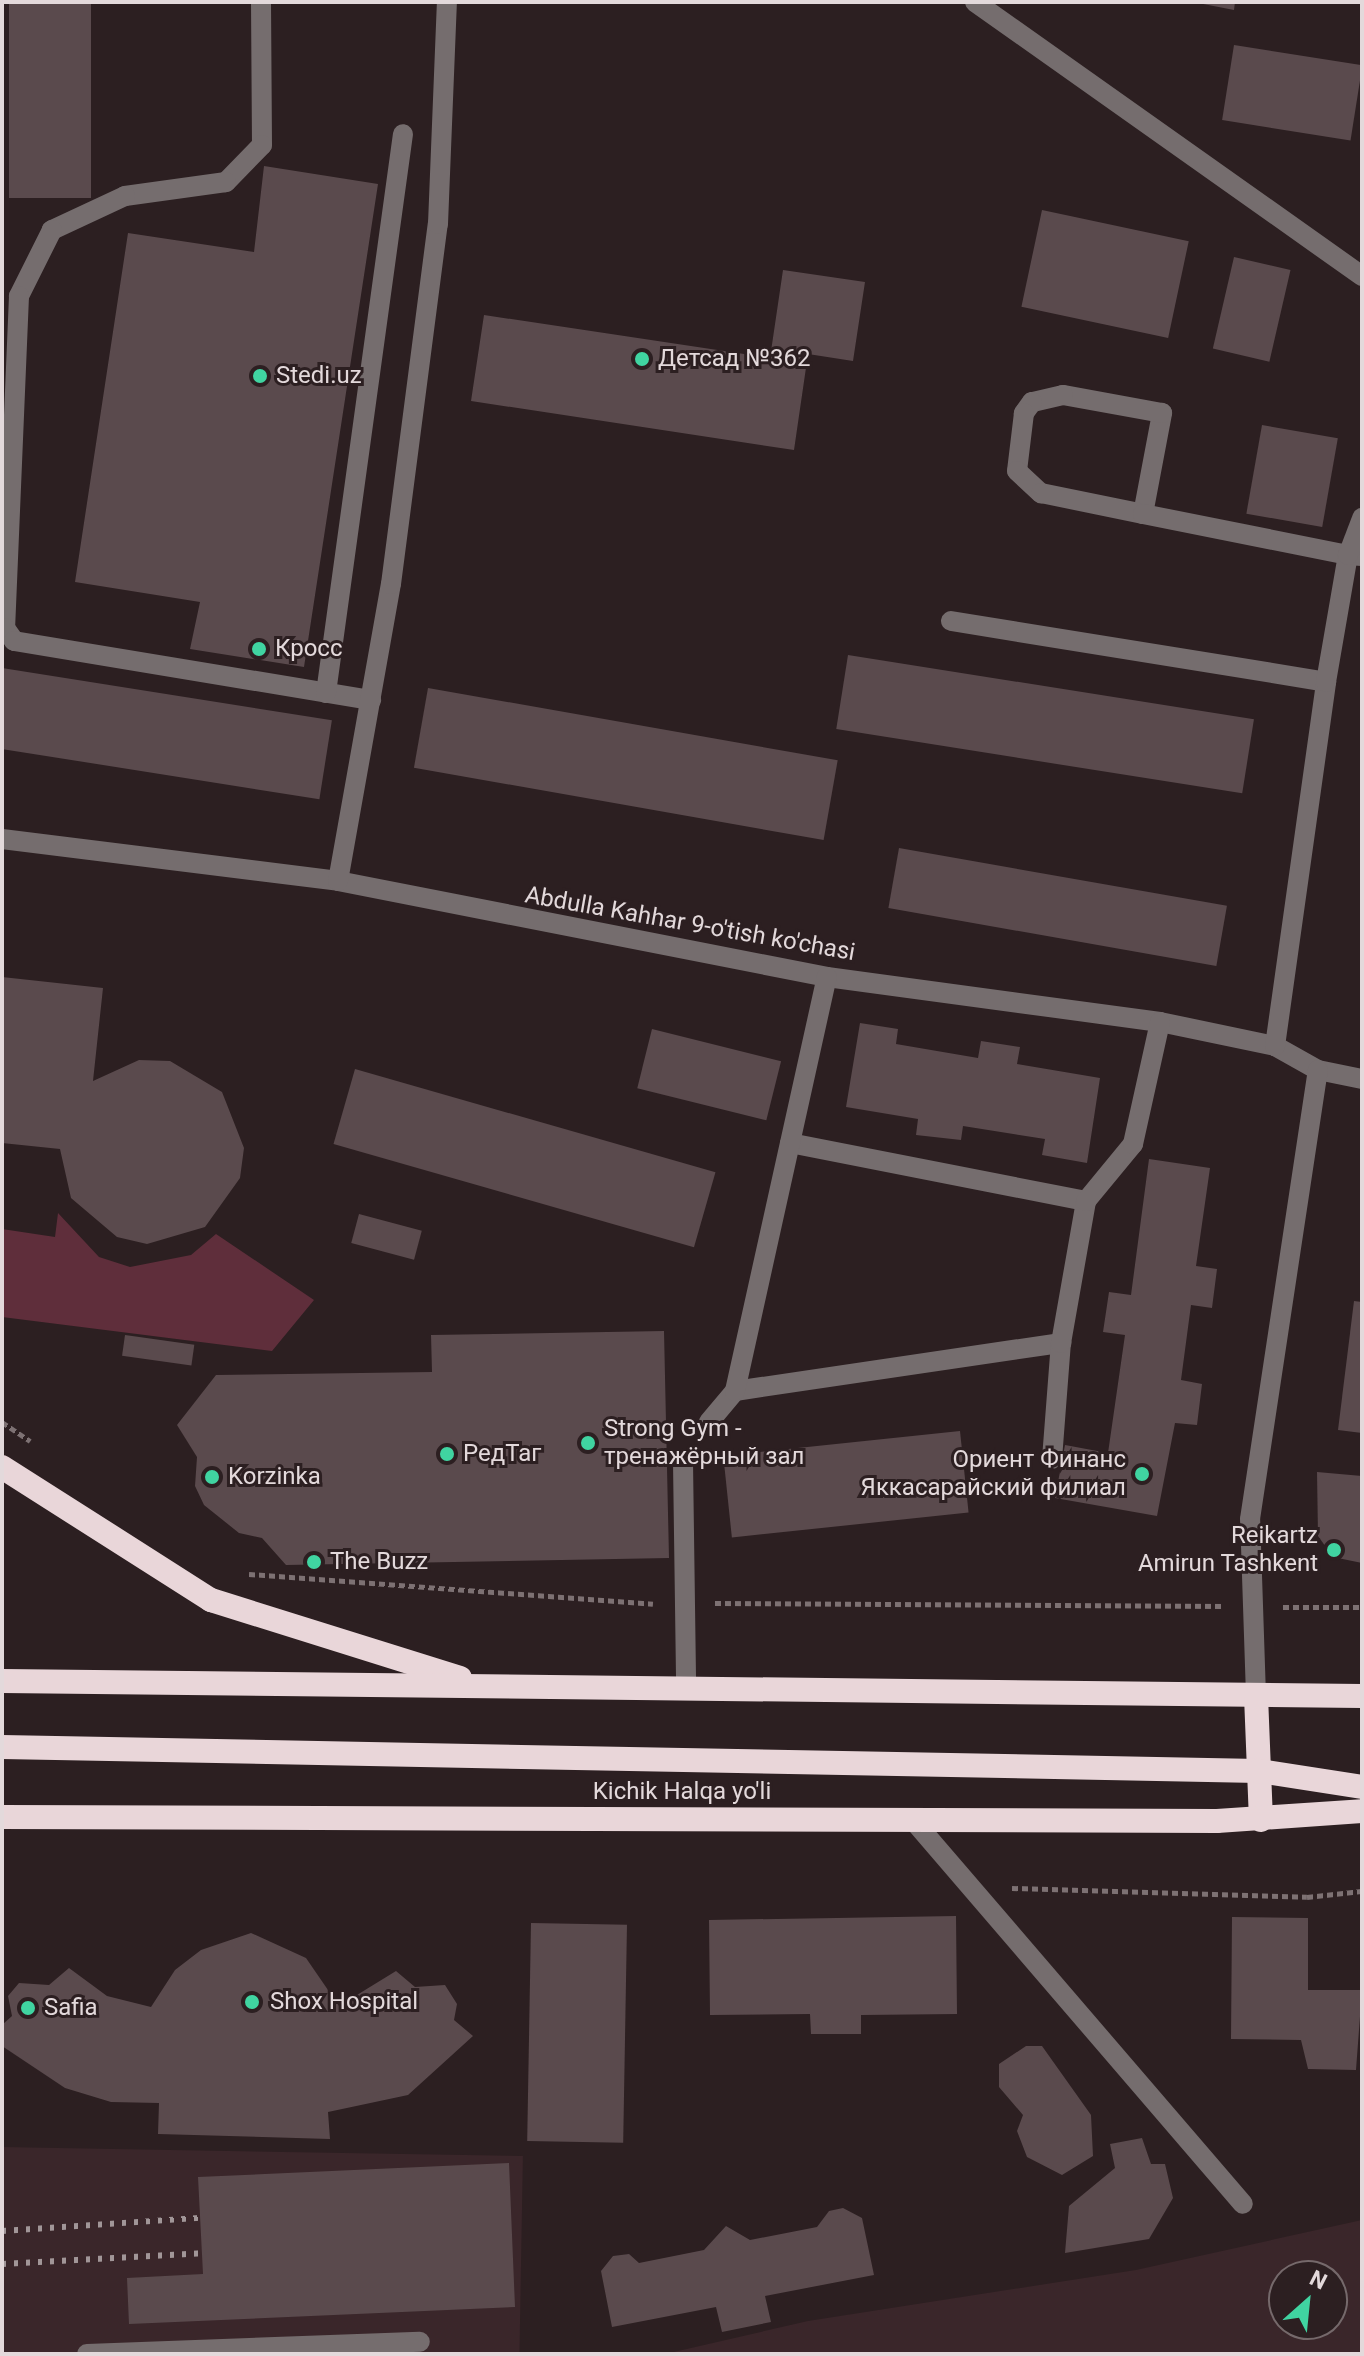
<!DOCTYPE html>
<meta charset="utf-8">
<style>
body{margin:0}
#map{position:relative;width:1364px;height:2356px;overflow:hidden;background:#2c1f21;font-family:Roboto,sans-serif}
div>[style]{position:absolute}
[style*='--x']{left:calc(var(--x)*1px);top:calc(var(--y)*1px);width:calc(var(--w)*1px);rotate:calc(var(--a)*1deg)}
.built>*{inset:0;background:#3a262a;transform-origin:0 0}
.green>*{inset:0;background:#5f2e3b}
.building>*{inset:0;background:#5a4a4d;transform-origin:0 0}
.path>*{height:5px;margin-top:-2.5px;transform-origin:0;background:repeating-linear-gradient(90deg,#7d7173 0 6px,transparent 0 10px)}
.minor>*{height:20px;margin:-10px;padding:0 10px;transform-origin:10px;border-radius:10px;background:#756d6e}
.highway>*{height:24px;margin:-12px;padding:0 12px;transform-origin:12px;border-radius:12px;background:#e9d6d9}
.rail>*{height:6px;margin-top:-3px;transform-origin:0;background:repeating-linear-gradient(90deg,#a19698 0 4px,transparent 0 12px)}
.dots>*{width:22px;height:22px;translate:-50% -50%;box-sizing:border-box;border:4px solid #2c1f21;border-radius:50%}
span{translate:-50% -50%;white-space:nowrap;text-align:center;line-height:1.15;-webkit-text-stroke:6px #2c1f21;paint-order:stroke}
.poi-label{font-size:24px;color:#e3d9db}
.left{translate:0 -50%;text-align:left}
.right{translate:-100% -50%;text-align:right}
.street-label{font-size:24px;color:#e3d9db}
.frame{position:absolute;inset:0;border:4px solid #e3d9db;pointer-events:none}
.north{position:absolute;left:1268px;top:2260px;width:80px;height:80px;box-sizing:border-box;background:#2c1f21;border:2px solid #75696b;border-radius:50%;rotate:27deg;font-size:22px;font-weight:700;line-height:32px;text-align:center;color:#e3d9db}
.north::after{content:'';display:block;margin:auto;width:28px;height:36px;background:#40d4a1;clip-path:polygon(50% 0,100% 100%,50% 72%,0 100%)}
</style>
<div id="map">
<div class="built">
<div style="left:2px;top:2147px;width:521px;height:207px;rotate:1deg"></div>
<div style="clip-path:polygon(evenodd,1362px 2220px,1362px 2354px,665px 2354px,808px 2321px,1136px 2270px,1362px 2220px,1284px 2276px,1332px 2276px,1332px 2324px,1284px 2324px,1284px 2276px)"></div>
</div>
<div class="green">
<div style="clip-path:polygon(58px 1213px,99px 1257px,130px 1267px,191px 1255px,216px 1234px,314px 1300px,272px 1351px,2px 1317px,2px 1229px,55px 1237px)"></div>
</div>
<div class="building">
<div style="left:9px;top:2px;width:82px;height:196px"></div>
<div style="clip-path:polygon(1193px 2px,1235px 2px,1234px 10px)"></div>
<div style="left:1234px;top:45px;width:130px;height:76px;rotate:9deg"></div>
<div style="clip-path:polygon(264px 166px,378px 184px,304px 667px,190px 649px,200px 602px,75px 582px,128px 233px,254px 252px)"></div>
<div style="left:1042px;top:210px;width:150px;height:99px;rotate:12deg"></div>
<div style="left:1234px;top:257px;width:58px;height:94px;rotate:13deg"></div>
<div style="clip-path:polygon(783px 270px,865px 282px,853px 361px,808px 354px,794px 450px,471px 401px,484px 315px,770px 358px)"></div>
<div style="left:1262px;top:425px;width:77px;height:90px;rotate:10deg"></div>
<div style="left:848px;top:655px;width:411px;height:75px;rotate:9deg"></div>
<div style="left:2px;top:668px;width:334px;height:80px;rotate:9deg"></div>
<div style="left:428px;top:688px;width:416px;height:81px;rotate:10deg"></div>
<div style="left:899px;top:848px;width:333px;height:61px;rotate:10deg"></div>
<div style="clip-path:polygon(2px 977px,103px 988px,93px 1081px,139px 1060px,170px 1061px,222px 1092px,244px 1148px,240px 1178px,205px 1227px,147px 1244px,117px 1237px,71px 1198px,60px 1149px,2px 1143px)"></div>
<div style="clip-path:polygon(860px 1023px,898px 1029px,896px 1044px,978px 1058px,981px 1041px,1020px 1047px,1017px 1064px,1100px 1078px,1087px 1163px,1042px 1155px,1045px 1139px,963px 1126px,961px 1140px,916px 1135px,918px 1119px,846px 1107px)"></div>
<div style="left:652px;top:1029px;width:133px;height:61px;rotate:14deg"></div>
<div style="left:355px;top:1069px;width:375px;height:78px;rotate:16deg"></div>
<div style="clip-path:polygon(1149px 1159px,1210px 1168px,1196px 1266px,1217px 1269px,1212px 1308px,1191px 1305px,1181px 1380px,1202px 1384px,1197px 1425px,1175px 1423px,1157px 1516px,1055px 1498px,1065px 1445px,1108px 1453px,1125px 1335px,1103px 1332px,1109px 1292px,1131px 1295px)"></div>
<div style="left:359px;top:1214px;width:65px;height:30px;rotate:15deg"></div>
<div style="clip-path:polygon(1354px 1301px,1362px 1302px,1362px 1433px,1338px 1430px)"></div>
<div style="clip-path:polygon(664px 1331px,669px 1558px,286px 1565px,262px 1538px,239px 1533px,204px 1505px,195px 1486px,197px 1457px,177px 1425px,216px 1375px,432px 1372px,431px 1335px)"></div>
<div style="left:125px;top:1335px;width:70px;height:21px;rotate:8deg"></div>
<div style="left:960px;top:1431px;width:82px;height:238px;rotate:84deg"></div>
<div style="clip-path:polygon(1317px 1472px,1362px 1476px,1362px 1563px,1333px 1557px,1318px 1536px)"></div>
<div style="clip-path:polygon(956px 1916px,957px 2014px,861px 2015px,861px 2034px,811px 2034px,810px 2014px,710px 2015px,709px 1920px)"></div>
<div style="clip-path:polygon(1232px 1917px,1308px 1918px,1308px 1990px,1362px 1990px,1356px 2070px,1308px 2069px,1301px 2040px,1231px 2039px)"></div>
<div style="left:531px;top:1923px;width:96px;height:218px;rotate:1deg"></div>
<div style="clip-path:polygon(251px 1933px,306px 1958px,339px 2006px,396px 1971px,415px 1987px,445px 1985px,457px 2004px,454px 2020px,473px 2036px,408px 2095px,328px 2112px,330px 2139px,158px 2134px,159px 2103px,111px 2102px,65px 2088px,2px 2046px,2px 2025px,12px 2016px,8px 1996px,19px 1983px,49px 1985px,69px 1968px,107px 1996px,151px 2007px,175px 1970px,201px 1950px)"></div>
<div style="clip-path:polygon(1026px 2046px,1042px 2046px,1091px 2115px,1093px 2156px,1062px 2175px,1027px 2157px,1017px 2131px,1023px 2115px,999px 2087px,999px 2064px)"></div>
<div style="clip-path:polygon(1142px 2138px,1151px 2164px,1165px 2164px,1173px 2198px,1149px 2239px,1065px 2253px,1069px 2206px,1115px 2168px,1110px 2144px)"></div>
<div style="clip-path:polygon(509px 2163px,515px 2307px,129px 2324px,127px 2278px,203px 2274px,198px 2177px)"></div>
<div style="clip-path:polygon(843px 2208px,862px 2218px,874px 2275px,765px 2296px,771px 2322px,722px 2332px,716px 2307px,612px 2327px,601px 2271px,613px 2256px,629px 2254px,639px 2263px,704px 2250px,726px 2226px,750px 2240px,817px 2227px,829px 2211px)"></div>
</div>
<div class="path">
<div style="--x:2;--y:1422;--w:34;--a:34"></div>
<div style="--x:249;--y:1574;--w:405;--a:4.2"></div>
<div style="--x:715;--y:1603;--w:510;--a:0.34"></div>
<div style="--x:1283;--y:1607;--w:79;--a:0"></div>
<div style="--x:1012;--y:1888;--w:295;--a:1.7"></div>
<div style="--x:1307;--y:1897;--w:55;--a:-6.2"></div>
</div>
<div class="minor">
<div style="--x:261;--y:2;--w:143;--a:89.6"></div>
<div style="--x:262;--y:145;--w:52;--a:134.2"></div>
<div style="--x:226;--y:182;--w:102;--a:172.1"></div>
<div style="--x:125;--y:196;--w:81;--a:155"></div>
<div style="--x:52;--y:230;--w:74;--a:116.6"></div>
<div style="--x:19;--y:296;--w:332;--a:92.4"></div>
<div style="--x:5;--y:628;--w:16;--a:55"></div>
<div style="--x:14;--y:641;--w:362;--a:9.4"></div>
<div style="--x:975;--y:2;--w:474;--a:35.3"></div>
<div style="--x:1143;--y:514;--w:103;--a:-79.3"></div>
<div style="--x:1162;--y:413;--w:101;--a:-169.7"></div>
<div style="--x:1063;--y:395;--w:32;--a:167"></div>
<div style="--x:1032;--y:402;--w:14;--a:126"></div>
<div style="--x:1024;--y:413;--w:58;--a:96.9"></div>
<div style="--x:1017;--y:471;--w:33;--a:43"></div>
<div style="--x:1041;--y:493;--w:104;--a:11.6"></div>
<div style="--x:1143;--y:514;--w:209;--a:11.3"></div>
<div style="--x:1348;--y:555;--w:14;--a:4"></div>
<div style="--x:951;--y:621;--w:380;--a:9.2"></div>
<div style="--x:326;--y:693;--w:564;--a:-82.16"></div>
<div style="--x:2;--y:839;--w:339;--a:7.1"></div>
<div style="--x:338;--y:881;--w:498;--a:11.1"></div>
<div style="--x:827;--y:977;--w:336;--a:7.7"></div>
<div style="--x:1160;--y:1022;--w:117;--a:11.8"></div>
<div style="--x:1275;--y:1046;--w:49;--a:29.2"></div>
<div style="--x:1318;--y:1070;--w:45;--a:11.6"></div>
<div style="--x:338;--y:881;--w:302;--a:-79.9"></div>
<div style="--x:391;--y:584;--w:363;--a:-82.6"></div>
<div style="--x:438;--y:224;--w:222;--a:-87.7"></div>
<div style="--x:1275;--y:1046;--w:368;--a:-82"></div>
<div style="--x:1326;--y:682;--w:129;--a:-80.2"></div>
<div style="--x:1348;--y:555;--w:40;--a:-69"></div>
<div style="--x:790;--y:1143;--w:302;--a:11.1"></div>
<div style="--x:735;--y:1391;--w:330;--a:-8.4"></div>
<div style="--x:709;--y:1422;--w:40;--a:-50"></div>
<div style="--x:735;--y:1391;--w:424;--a:-77.5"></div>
<div style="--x:1052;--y:1459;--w:116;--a:-85.6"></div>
<div style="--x:1061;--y:1343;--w:144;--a:-80"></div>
<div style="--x:1086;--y:1201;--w:74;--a:-50.5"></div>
<div style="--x:1133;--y:1144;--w:125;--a:-77.5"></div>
<div style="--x:683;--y:1462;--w:228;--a:89.2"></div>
<div style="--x:1256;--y:1696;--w:177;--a:-91.9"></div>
<div style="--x:1250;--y:1519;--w:454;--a:-81.4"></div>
<div style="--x:913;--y:1820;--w:506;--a:49.33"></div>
<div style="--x:87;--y:2354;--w:333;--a:-2.1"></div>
</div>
<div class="highway">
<div style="--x:2;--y:1467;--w:248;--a:32.5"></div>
<div style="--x:211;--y:1600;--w:261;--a:17.4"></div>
<div style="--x:2;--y:1681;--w:1360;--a:0.63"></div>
<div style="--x:1256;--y:1696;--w:124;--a:87.7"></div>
<div style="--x:2;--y:1747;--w:1257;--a:1.09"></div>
<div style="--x:1259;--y:1771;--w:104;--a:8.8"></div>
<div style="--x:2;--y:1817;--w:1215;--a:0.19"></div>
<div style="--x:1217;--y:1821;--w:145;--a:-3.9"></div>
</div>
<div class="rail">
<div style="--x:2;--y:2231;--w:198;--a:-3.8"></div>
<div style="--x:2;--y:2264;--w:200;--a:-3.1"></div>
</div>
<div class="dots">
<div style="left:642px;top:359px;background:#40d4a1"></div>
<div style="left:260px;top:376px;background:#40d4a1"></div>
<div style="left:259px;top:649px;background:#40d4a1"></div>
<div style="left:588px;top:1443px;background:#40d4a1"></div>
<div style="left:447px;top:1454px;background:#40d4a1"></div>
<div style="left:1142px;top:1474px;background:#40d4a1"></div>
<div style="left:212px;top:1477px;background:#40d4a1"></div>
<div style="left:1334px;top:1550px;background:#40d4a1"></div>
<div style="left:314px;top:1562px;background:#40d4a1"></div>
<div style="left:252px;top:2002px;background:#40d4a1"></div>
<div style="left:28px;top:2008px;background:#40d4a1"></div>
</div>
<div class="poi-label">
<span class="left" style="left:658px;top:359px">Детсад №362</span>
<span class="left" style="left:276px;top:376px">Stedi.uz</span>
<span class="left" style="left:275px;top:649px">Кросс</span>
<span class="left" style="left:604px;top:1443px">Strong Gym -<br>тренажёрный зал</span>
<span class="left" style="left:463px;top:1454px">РедТаг</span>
<span class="right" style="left:1126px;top:1474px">Ориент Финанс<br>Яккасарайский филиал</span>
<span class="left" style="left:228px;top:1477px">Korzinka</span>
<span class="right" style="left:1318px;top:1550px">Reikartz<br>Amirun Tashkent</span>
<span class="left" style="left:330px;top:1562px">The Buzz</span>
<span class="left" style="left:270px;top:2002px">Shox Hospital</span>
<span class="left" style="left:44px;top:2008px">Safia</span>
</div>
<div class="street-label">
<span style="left:690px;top:924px;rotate:10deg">Abdulla Kahhar 9-o'tish ko'chasi</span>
<span style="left:682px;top:1792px">Kichik Halqa yo'li</span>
</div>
<div class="frame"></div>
<div class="north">N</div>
</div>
